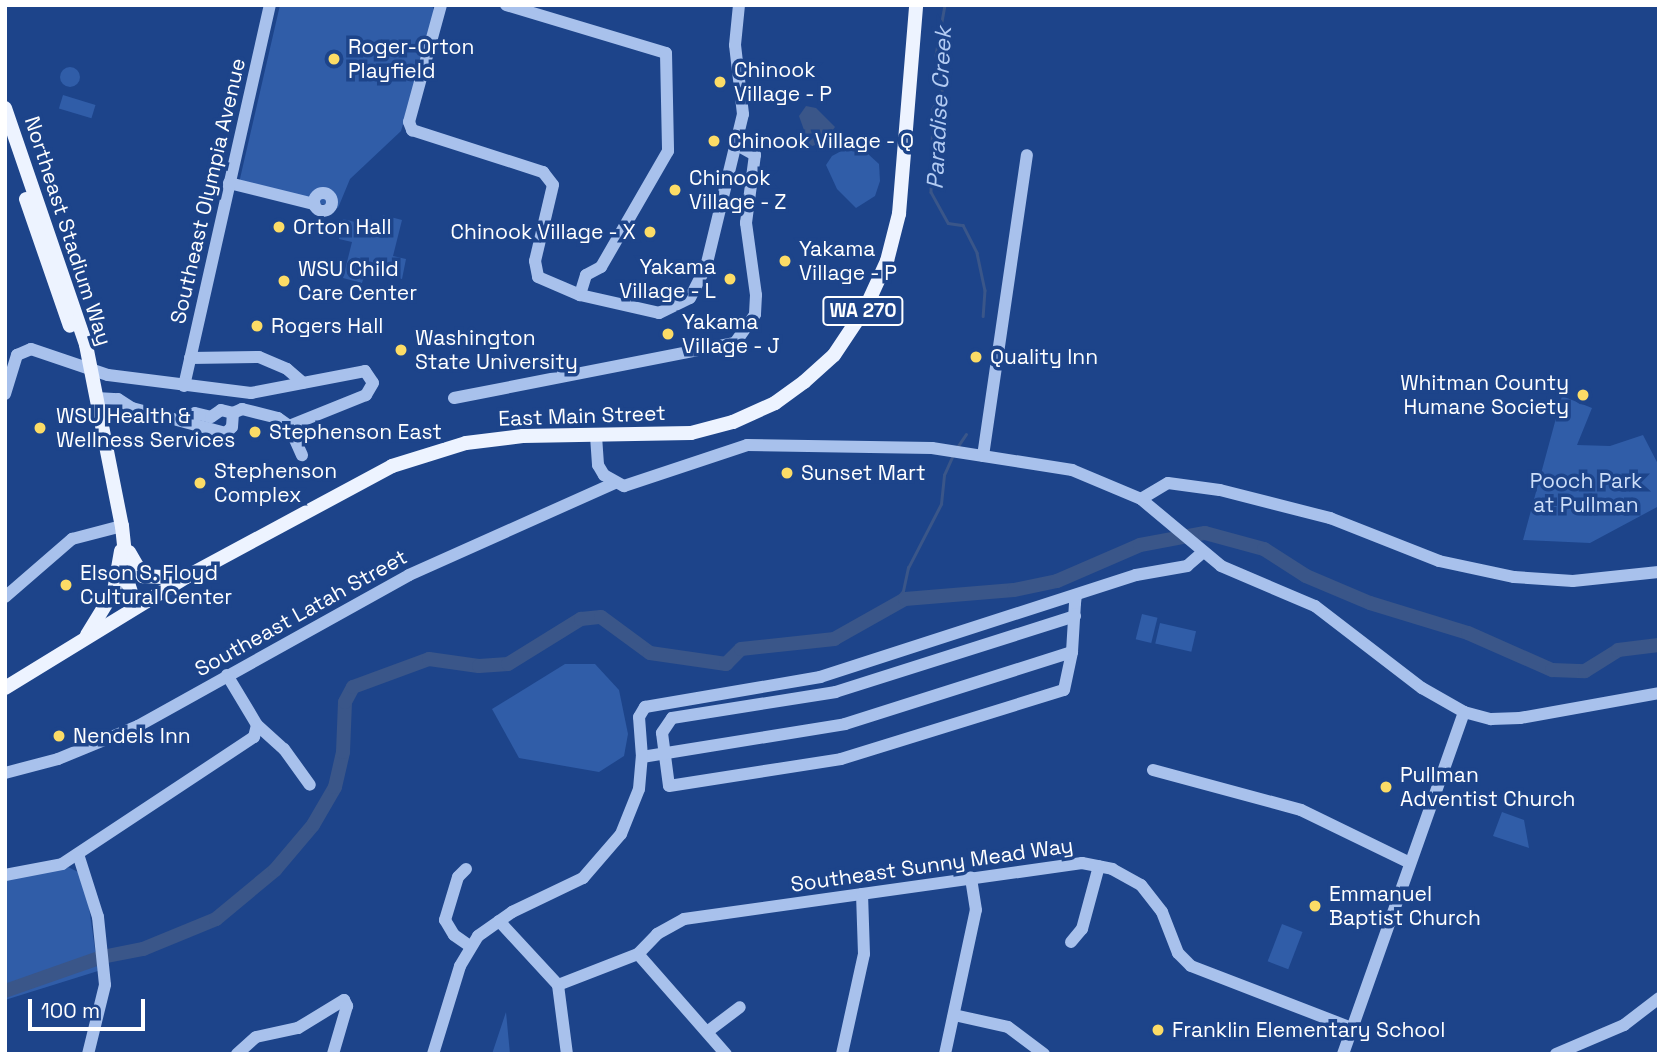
<!DOCTYPE html>
<style>
body{margin:0}
#map{position:relative;width:1664px;height:1059px;overflow:hidden;background:#1d448a;font-family:"Space Grotesk",sans-serif}
div>[style]{position:absolute}
[style*='--x']{left:calc(var(--x)*1px);top:calc(var(--y)*1px);width:calc(var(--w)*1px);rotate:calc(var(--a)*1deg)}
.green>*{inset:0;background:#305da8;transform-origin:0 0}
.round{border-radius:50%}
.water>*{inset:0;background:#3a5689}
.stream>*{height:2.5px;margin:-1.25px;padding:0 1.25px;transform-origin:1.25px;border-radius:1.25px;background:#3a5689}
.river>*{height:14px;margin:-7px;padding:0 7px;transform-origin:7px;border-radius:7px;background:#3a5689}
.minor>*{height:12px;margin:-6px;padding:0 6px;transform-origin:6px;border-radius:6px;background:#a8c1ec}
.minor>.ring{margin:-6px;padding:0;box-sizing:content-box;background:none;border:12px solid #a8c1ec;border-radius:50%}
.major>*{height:14px;margin:-7px;padding:0 7px;transform-origin:7px;border-radius:7px;background:#edf3ff}
.dots>*{width:19px;height:19px;translate:-50% -50%;box-sizing:border-box;border:4px solid #1d448a;border-radius:50%}
span{translate:-50% -50%;white-space:nowrap;text-align:center;line-height:1.15;-webkit-text-stroke:7px #1d448a;paint-order:stroke}
.shield-label span{padding:2px 5px;background:#1d448a;border:2px solid;border-radius:5px;-webkit-text-stroke-width:0}
.shield-label{font-size:19px;color:#fff;font-weight:700}
.poi-label{font-size:21px;color:#fff}
.left{translate:0 -50%;text-align:left}
.right{translate:-100% -50%;text-align:right}
.street-label{font-size:21px;color:#fff}
.park-label{font-size:21px;color:#cddef9}
.water-label{font-size:23px;color:#b4ccf3;font-style:italic}
.frame{position:absolute;inset:0;border:7px solid #fff;pointer-events:none}
.scale{position:absolute;left:28px;top:999px;width:117px;height:32px;box-sizing:border-box;border:4px solid #fff;border-top:0;padding-left:9px;font-size:21px;line-height:24px;white-space:nowrap;color:#fff;-webkit-text-stroke:5px #1d448a;paint-order:stroke}
</style>
<div id="map">
<div class="green">
<div style="clip-path:polygon(280px 5px,432px 5px,436px 17px,401px 131px,350px 179px,338px 208px,239px 183px)"></div>
<div class="round" style="left:60px;top:67px;width:20px;height:20px"></div>
<div style="left:63px;top:95px;width:34px;height:14px;rotate:17deg"></div>
<div style="clip-path:polygon(856px 143px,879px 164px,880px 181px,875px 196px,856px 208px,837px 189px,826px 165px,832px 156px)"></div>
<div style="clip-path:polygon(383px 215px,402px 220px,393px 256px,406px 259px,402px 279px,366px 270px,362px 283px,343px 278px,352px 242px,339px 239px,343px 219px,379px 228px)"></div>
<div style="clip-path:polygon(1562px 396px,1592px 408px,1577px 445px,1610px 446px,1643px 435px,1659px 466px,1659px 506px,1590px 543px,1523px 540px)"></div>
<div style="left:1142px;top:614px;width:16px;height:26px;rotate:14deg"></div>
<div style="left:1160px;top:623px;width:37px;height:21px;rotate:13deg"></div>
<div style="clip-path:polygon(565px 664px,595px 664px,619px 690px,628px 734px,624px 756px,599px 772px,519px 758px,492px 709px)"></div>
<div style="clip-path:polygon(1502px 812px,1524px 820px,1529px 848px,1493px 836px)"></div>
<div style="clip-path:polygon(62px 864px,80px 873px,86px 886px,98px 971px,5px 1000px,5px 875px)"></div>
<div style="left:1282px;top:924px;width:22px;height:40px;rotate:21deg"></div>
<div style="clip-path:polygon(506px 1012px,510px 1054px,492px 1054px)"></div>
</div>
<div class="water">
<div style="clip-path:polygon(806px 106px,816px 108px,835px 127px,825px 141px,810px 147px,799px 116px)"></div>
</div>
<div class="stream">
<div style="--x:945;--y:5;--w:51;--a:100.2"></div>
<div style="--x:936;--y:55;--w:39;--a:80"></div>
<div style="--x:943;--y:93;--w:19;--a:122"></div>
<div style="--x:933;--y:109;--w:83;--a:91.4"></div>
<div style="--x:931;--y:192;--w:35;--a:61"></div>
<div style="--x:948;--y:223;--w:15;--a:8"></div>
<div style="--x:963;--y:225;--w:31;--a:63"></div>
<div style="--x:977;--y:253;--w:38;--a:78"></div>
<div style="--x:985;--y:290;--w:26;--a:94"></div>
<div style="--x:958;--y:446;--w:14;--a:-56"></div>
<div style="--x:891;--y:605;--w:18;--a:-49"></div>
<div style="--x:903;--y:591;--w:24;--a:-78"></div>
<div style="--x:908;--y:568;--w:72;--a:-62.7"></div>
<div style="--x:941;--y:504;--w:29;--a:-84"></div>
<div style="--x:944;--y:475;--w:22;--a:-66"></div>
</div>
<div class="river">
<div style="--x:5;--y:991;--w:103;--a:-19.3"></div>
<div style="--x:102;--y:957;--w:42;--a:-11"></div>
<div style="--x:143;--y:949;--w:79;--a:-22.3"></div>
<div style="--x:216;--y:919;--w:77;--a:-39.7"></div>
<div style="--x:275;--y:870;--w:59;--a:-49.8"></div>
<div style="--x:313;--y:825;--w:44;--a:-59.9"></div>
<div style="--x:335;--y:787;--w:36;--a:-77"></div>
<div style="--x:343;--y:752;--w:50;--a:-87.7"></div>
<div style="--x:345;--y:702;--w:17;--a:-62"></div>
<div style="--x:353;--y:687;--w:81;--a:-20.2"></div>
<div style="--x:429;--y:659;--w:50;--a:8"></div>
<div style="--x:479;--y:666;--w:29;--a:-4"></div>
<div style="--x:508;--y:664;--w:86;--a:-31.7"></div>
<div style="--x:581;--y:619;--w:20;--a:-6"></div>
<div style="--x:601;--y:617;--w:61;--a:36.3"></div>
<div style="--x:650;--y:653;--w:77;--a:8.2"></div>
<div style="--x:726;--y:664;--w:21;--a:-45"></div>
<div style="--x:741;--y:649;--w:94;--a:-6.1"></div>
<div style="--x:834;--y:639;--w:81;--a:-29.4"></div>
<div style="--x:905;--y:599;--w:109;--a:-4.7"></div>
<div style="--x:1014;--y:590;--w:44;--a:-11.8"></div>
<div style="--x:1057;--y:581;--w:90;--a:-23.4"></div>
<div style="--x:1140;--y:545;--w:66;--a:-10.5"></div>
<div style="--x:1205;--y:533;--w:61;--a:15.2"></div>
<div style="--x:1264;--y:549;--w:50;--a:32.7"></div>
<div style="--x:1306;--y:576;--w:69;--a:22.9"></div>
<div style="--x:1370;--y:603;--w:102;--a:17"></div>
<div style="--x:1468;--y:633;--w:92;--a:23.8"></div>
<div style="--x:1552;--y:670;--w:33;--a:2"></div>
<div style="--x:1585;--y:671;--w:39;--a:-32"></div>
<div style="--x:1618;--y:650;--w:41;--a:-7"></div>
</div>
<div class="minor">
<div style="--x:441;--y:5;--w:121;--a:105.3"></div>
<div style="--x:409;--y:122;--w:9;--a:69"></div>
<div style="--x:412;--y:130;--w:138;--a:17.8"></div>
<div style="--x:543;--y:172;--w:16;--a:52"></div>
<div style="--x:553;--y:185;--w:78;--a:103.3"></div>
<div style="--x:535;--y:261;--w:16;--a:79"></div>
<div style="--x:538;--y:277;--w:46;--a:23.2"></div>
<div style="--x:580;--y:295;--w:81;--a:12.8"></div>
<div style="--x:659;--y:313;--w:34;--a:-26"></div>
<div style="--x:690;--y:298;--w:35;--a:-63"></div>
<div style="--x:706;--y:267;--w:157;--a:-76.4"></div>
<div style="--x:743;--y:114;--w:69;--a:-96.6"></div>
<div style="--x:735;--y:45;--w:40;--a:-84.3"></div>
<div style="--x:506;--y:5;--w:167;--a:16.7"></div>
<div style="--x:666;--y:53;--w:98;--a:88.8"></div>
<div style="--x:668;--y:151;--w:134;--a:120"></div>
<div style="--x:601;--y:267;--w:17;--a:152"></div>
<div style="--x:586;--y:275;--w:21;--a:107"></div>
<div style="--x:229;--y:183;--w:88;--a:13.9"></div>
<div class="ring" style="left:314px;top:193px;width:6px;height:6px"></div>
<div style="--x:190;--y:358;--w:69;--a:-0.8"></div>
<div style="--x:259;--y:357;--w:30;--a:23"></div>
<div style="--x:287;--y:369;--w:21;--a:41"></div>
<div style="--x:184;--y:386;--w:391;--a:-77.3"></div>
<div style="--x:5;--y:394;--w:41;--a:-72.9"></div>
<div style="--x:17;--y:355;--w:15;--a:-23"></div>
<div style="--x:31;--y:349;--w:81;--a:18.7"></div>
<div style="--x:108;--y:375;--w:144;--a:7.2"></div>
<div style="--x:251;--y:393;--w:116;--a:-10.9"></div>
<div style="--x:365;--y:371;--w:14;--a:56"></div>
<div style="--x:373;--y:383;--w:14;--a:120"></div>
<div style="--x:366;--y:395;--w:83;--a:158.1"></div>
<div style="--x:289;--y:426;--w:32;--a:66"></div>
<div style="--x:96;--y:398;--w:22;--a:3"></div>
<div style="--x:118;--y:399;--w:17;--a:33"></div>
<div style="--x:132;--y:408;--w:97;--a:14.9"></div>
<div style="--x:226;--y:433;--w:8;--a:-45"></div>
<div style="--x:232;--y:427;--w:14;--a:-86"></div>
<div style="--x:454;--y:398;--w:286;--a:-11.1"></div>
<div style="--x:735;--y:343;--w:35;--a:-55"></div>
<div style="--x:755;--y:314;--w:19;--a:-87"></div>
<div style="--x:756;--y:295;--w:73;--a:-97.9"></div>
<div style="--x:746;--y:223;--w:69;--a:-82.5"></div>
<div style="--x:755;--y:155;--w:21;--a:-151"></div>
<div style="--x:193;--y:422;--w:9;--a:-77"></div>
<div style="--x:195;--y:413;--w:16;--a:14"></div>
<div style="--x:211;--y:417;--w:12;--a:-35"></div>
<div style="--x:221;--y:410;--w:12;--a:14"></div>
<div style="--x:233;--y:413;--w:10;--a:-24"></div>
<div style="--x:242;--y:409;--w:37;--a:14"></div>
<div style="--x:278;--y:418;--w:14;--a:36"></div>
<div style="--x:596;--y:436;--w:29;--a:86"></div>
<div style="--x:598;--y:465;--w:12;--a:59"></div>
<div style="--x:604;--y:475;--w:23;--a:29"></div>
<div style="--x:624;--y:486;--w:130;--a:-18.4"></div>
<div style="--x:747;--y:445;--w:185;--a:0.9"></div>
<div style="--x:932;--y:448;--w:142;--a:8.9"></div>
<div style="--x:1072;--y:470;--w:75;--a:22.8"></div>
<div style="--x:1141;--y:499;--w:104;--a:39.9"></div>
<div style="--x:1221;--y:566;--w:102;--a:23.1"></div>
<div style="--x:1315;--y:606;--w:135;--a:37.5"></div>
<div style="--x:1422;--y:688;--w:48;--a:29.7"></div>
<div style="--x:1464;--y:712;--w:28;--a:15"></div>
<div style="--x:1491;--y:719;--w:29;--a:-2"></div>
<div style="--x:1520;--y:718;--w:141;--a:-10.2"></div>
<div style="--x:983;--y:456;--w:304;--a:-81.7"></div>
<div style="--x:1141;--y:499;--w:31;--a:-31"></div>
<div style="--x:1168;--y:483;--w:52;--a:7.7"></div>
<div style="--x:1220;--y:490;--w:114;--a:14.3"></div>
<div style="--x:1330;--y:518;--w:117;--a:21.5"></div>
<div style="--x:1439;--y:561;--w:77;--a:12"></div>
<div style="--x:1514;--y:577;--w:59;--a:3.9"></div>
<div style="--x:1573;--y:581;--w:86;--a:-6"></div>
<div style="--x:5;--y:597;--w:89;--a:-40.9"></div>
<div style="--x:72;--y:539;--w:52;--a:-14.6"></div>
<div style="--x:1075;--y:616;--w:251;--a:162.4"></div>
<div style="--x:836;--y:692;--w:166;--a:171"></div>
<div style="--x:672;--y:718;--w:18;--a:124"></div>
<div style="--x:662;--y:733;--w:53;--a:82.5"></div>
<div style="--x:669;--y:786;--w:174;--a:-8.9"></div>
<div style="--x:841;--y:759;--w:233;--a:-17.2"></div>
<div style="--x:1064;--y:690;--w:39;--a:-78"></div>
<div style="--x:1072;--y:652;--w:49;--a:-86.5"></div>
<div style="--x:1075;--y:603;--w:8;--a:-83"></div>
<div style="--x:227;--y:675;--w:58;--a:59"></div>
<div style="--x:257;--y:725;--w:36;--a:42"></div>
<div style="--x:284;--y:749;--w:44;--a:54.2"></div>
<div style="--x:642;--y:757;--w:206;--a:-9.2"></div>
<div style="--x:845;--y:724;--w:238;--a:-17.6"></div>
<div style="--x:1153;--y:770;--w:153;--a:15.1"></div>
<div style="--x:1301;--y:810;--w:121;--a:25.9"></div>
<div style="--x:5;--y:773;--w:55;--a:-14.8"></div>
<div style="--x:58;--y:759;--w:87;--a:-22.4"></div>
<div style="--x:138;--y:726;--w:310;--a:-29.1"></div>
<div style="--x:409;--y:575;--w:226;--a:-24.1"></div>
<div style="--x:78;--y:854;--w:66;--a:72.4"></div>
<div style="--x:98;--y:917;--w:68;--a:84.1"></div>
<div style="--x:105;--y:985;--w:71;--a:103.8"></div>
<div style="--x:466;--y:869;--w:11;--a:135"></div>
<div style="--x:458;--y:877;--w:45;--a:106.8"></div>
<div style="--x:445;--y:920;--w:17;--a:59"></div>
<div style="--x:454;--y:935;--w:19;--a:35"></div>
<div style="--x:5;--y:875;--w:58;--a:-10.9"></div>
<div style="--x:62;--y:864;--w:230;--a:-33.5"></div>
<div style="--x:254;--y:737;--w:12;--a:-76"></div>
<div style="--x:499;--y:921;--w:87;--a:47.3"></div>
<div style="--x:558;--y:985;--w:70;--a:82.6"></div>
<div style="--x:1071;--y:942;--w:17;--a:-50"></div>
<div style="--x:1082;--y:929;--w:65;--a:-74.9"></div>
<div style="--x:638;--y:954;--w:133;--a:48.7"></div>
<div style="--x:558;--y:985;--w:86;--a:-21.2"></div>
<div style="--x:638;--y:954;--w:28;--a:-46"></div>
<div style="--x:657;--y:934;--w:31;--a:-29"></div>
<div style="--x:684;--y:919;--w:402;--a:-8"></div>
<div style="--x:1082;--y:863;--w:31;--a:11"></div>
<div style="--x:1112;--y:869;--w:33;--a:29"></div>
<div style="--x:1141;--y:885;--w:34;--a:52"></div>
<div style="--x:1162;--y:912;--w:44;--a:68.7"></div>
<div style="--x:1178;--y:953;--w:18;--a:45"></div>
<div style="--x:1191;--y:966;--w:173;--a:21.1"></div>
<div style="--x:954;--y:1015;--w:55;--a:12.5"></div>
<div style="--x:1008;--y:1027;--w:45;--a:36.9"></div>
<div style="--x:707;--y:1032;--w:41;--a:-37.1"></div>
<div style="--x:237;--y:1054;--w:25;--a:-42"></div>
<div style="--x:256;--y:1037;--w:43;--a:-12.1"></div>
<div style="--x:298;--y:1028;--w:54;--a:-31.3"></div>
<div style="--x:344;--y:1000;--w:7;--a:63"></div>
<div style="--x:347;--y:1006;--w:50;--a:106.3"></div>
<div style="--x:433;--y:1054;--w:92;--a:-72.9"></div>
<div style="--x:460;--y:966;--w:35;--a:-59"></div>
<div style="--x:478;--y:936;--w:42;--a:-35.2"></div>
<div style="--x:512;--y:912;--w:79;--a:-25.6"></div>
<div style="--x:583;--y:878;--w:58;--a:-49.2"></div>
<div style="--x:621;--y:834;--w:48;--a:-68.2"></div>
<div style="--x:639;--y:789;--w:32;--a:-85"></div>
<div style="--x:642;--y:757;--w:40;--a:-94.3"></div>
<div style="--x:639;--y:717;--w:12;--a:-59"></div>
<div style="--x:645;--y:707;--w:178;--a:-9.7"></div>
<div style="--x:820;--y:677;--w:332;--a:-17.9"></div>
<div style="--x:1136;--y:575;--w:52;--a:-10"></div>
<div style="--x:1187;--y:566;--w:20;--a:-41"></div>
<div style="--x:842;--y:1054;--w:102;--a:-77.6"></div>
<div style="--x:864;--y:954;--w:60;--a:-91.9"></div>
<div style="--x:945;--y:1054;--w:147;--a:-77.9"></div>
<div style="--x:976;--y:910;--w:33;--a:-99"></div>
<div style="--x:1343;--y:1054;--w:363;--a:-70.5"></div>
<div style="--x:1556;--y:1054;--w:74;--a:-23.1"></div>
<div style="--x:1624;--y:1025;--w:44;--a:-37.6"></div>
</div>
<div class="major">
<div style="--x:5;--y:108;--w:250;--a:71.1"></div>
<div style="--x:86;--y:345;--w:185;--a:78.8"></div>
<div style="--x:122;--y:526;--w:57;--a:84"></div>
<div style="--x:128;--y:583;--w:25;--a:72"></div>
<div style="--x:26;--y:199;--w:134;--a:70.9"></div>
<div style="--x:129;--y:552;--w:28;--a:60"></div>
<div style="--x:143;--y:576;--w:38;--a:3"></div>
<div style="--x:87;--y:635;--w:52;--a:-58.5"></div>
<div style="--x:114;--y:591;--w:41;--a:-80.1"></div>
<div style="--x:5;--y:688;--w:212;--a:-31.5"></div>
<div style="--x:186;--y:577;--w:234;--a:-28.3"></div>
<div style="--x:392;--y:466;--w:77;--a:-17.3"></div>
<div style="--x:466;--y:443;--w:57;--a:-7"></div>
<div style="--x:523;--y:436;--w:168;--a:-1"></div>
<div style="--x:691;--y:433;--w:43;--a:-14.7"></div>
<div style="--x:733;--y:422;--w:46;--a:-24.3"></div>
<div style="--x:775;--y:403;--w:36;--a:-36"></div>
<div style="--x:804;--y:382;--w:40;--a:-42"></div>
<div style="--x:834;--y:355;--w:58;--a:-56.3"></div>
<div style="--x:866;--y:307;--w:51;--a:-65.5"></div>
<div style="--x:887;--y:261;--w:49;--a:-75.7"></div>
<div style="--x:899;--y:214;--w:210;--a:-85.3"></div>
</div>
<div class="dots">
<div style="left:334px;top:59px;background:#fcdc66"></div>
<div style="left:720px;top:82px;background:#fcdc66"></div>
<div style="left:714px;top:141px;background:#fcdc66"></div>
<div style="left:675px;top:190px;background:#fcdc66"></div>
<div style="left:279px;top:227px;background:#fcdc66"></div>
<div style="left:650px;top:232px;background:#fcdc66"></div>
<div style="left:785px;top:261px;background:#fcdc66"></div>
<div style="left:730px;top:279px;background:#fcdc66"></div>
<div style="left:284px;top:281px;background:#fcdc66"></div>
<div style="left:257px;top:326px;background:#fcdc66"></div>
<div style="left:668px;top:334px;background:#fcdc66"></div>
<div style="left:401px;top:350px;background:#fcdc66"></div>
<div style="left:976px;top:357px;background:#fcdc66"></div>
<div style="left:1583px;top:395px;background:#fcdc66"></div>
<div style="left:40px;top:428px;background:#fcdc66"></div>
<div style="left:255px;top:432px;background:#fcdc66"></div>
<div style="left:787px;top:473px;background:#fcdc66"></div>
<div style="left:200px;top:483px;background:#fcdc66"></div>
<div style="left:66px;top:585px;background:#fcdc66"></div>
<div style="left:59px;top:736px;background:#fcdc66"></div>
<div style="left:1386px;top:787px;background:#fcdc66"></div>
<div style="left:1315px;top:906px;background:#fcdc66"></div>
<div style="left:1158px;top:1030px;background:#fcdc66"></div>
</div>
<div class="shield-label">
<span style="left:863px;top:311px">WA 270</span>
</div>
<div class="poi-label">
<span class="left" style="left:348px;top:59px">Roger-Orton<br>Playfield</span>
<span class="left" style="left:734px;top:82px">Chinook<br>Village - P</span>
<span class="left" style="left:728px;top:141px">Chinook Village - Q</span>
<span class="left" style="left:689px;top:190px">Chinook<br>Village - Z</span>
<span class="left" style="left:293px;top:227px">Orton Hall</span>
<span class="right" style="left:636px;top:232px">Chinook Village - X</span>
<span class="left" style="left:799px;top:261px">Yakama<br>Village - P</span>
<span class="right" style="left:716px;top:279px">Yakama<br>Village - L</span>
<span class="left" style="left:298px;top:281px">WSU Child<br>Care Center</span>
<span class="left" style="left:682px;top:334px">Yakama<br>Village - J</span>
<span class="left" style="left:271px;top:326px">Rogers Hall</span>
<span class="left" style="left:415px;top:350px">Washington<br>State University</span>
<span class="left" style="left:990px;top:357px">Quality Inn</span>
<span class="right" style="left:1569px;top:395px">Whitman County<br>Humane Society</span>
<span class="left" style="left:56px;top:428px">WSU Health &amp;<br>Wellness Services</span>
<span class="left" style="left:269px;top:432px">Stephenson East</span>
<span class="left" style="left:214px;top:483px">Stephenson<br>Complex</span>
<span class="left" style="left:801px;top:473px">Sunset Mart</span>
<span class="left" style="left:80px;top:585px">Elson S. Floyd<br>Cultural Center</span>
<span class="left" style="left:73px;top:736px">Nendels Inn</span>
<span class="left" style="left:1400px;top:787px">Pullman<br>Adventist Church</span>
<span class="left" style="left:1329px;top:906px">Emmanuel<br>Baptist Church</span>
<span class="left" style="left:1172px;top:1030px">Franklin Elementary School</span>
</div>
<div class="street-label">
<span style="left:208px;top:191px;rotate:-77deg">Southeast Olympia Avenue</span>
<span style="left:68px;top:231px;rotate:72deg">Northeast Stadium Way</span>
<span style="left:582px;top:416px;rotate:-2deg">East Main Street</span>
<span style="left:301px;top:613px;rotate:-29deg">Southeast Latah Street</span>
<span style="left:932px;top:865px;rotate:-8deg">Southeast Sunny Mead Way</span>
</div>
<div class="park-label">
<span style="left:1586px;top:493px">Pooch Park<br>at Pullman</span>
</div>
<div class="water-label">
<span style="left:939px;top:108px;rotate:-87deg">Paradise Creek</span>
</div>
<div class="frame"></div>
<div class="scale">100 m</div>
</div>
